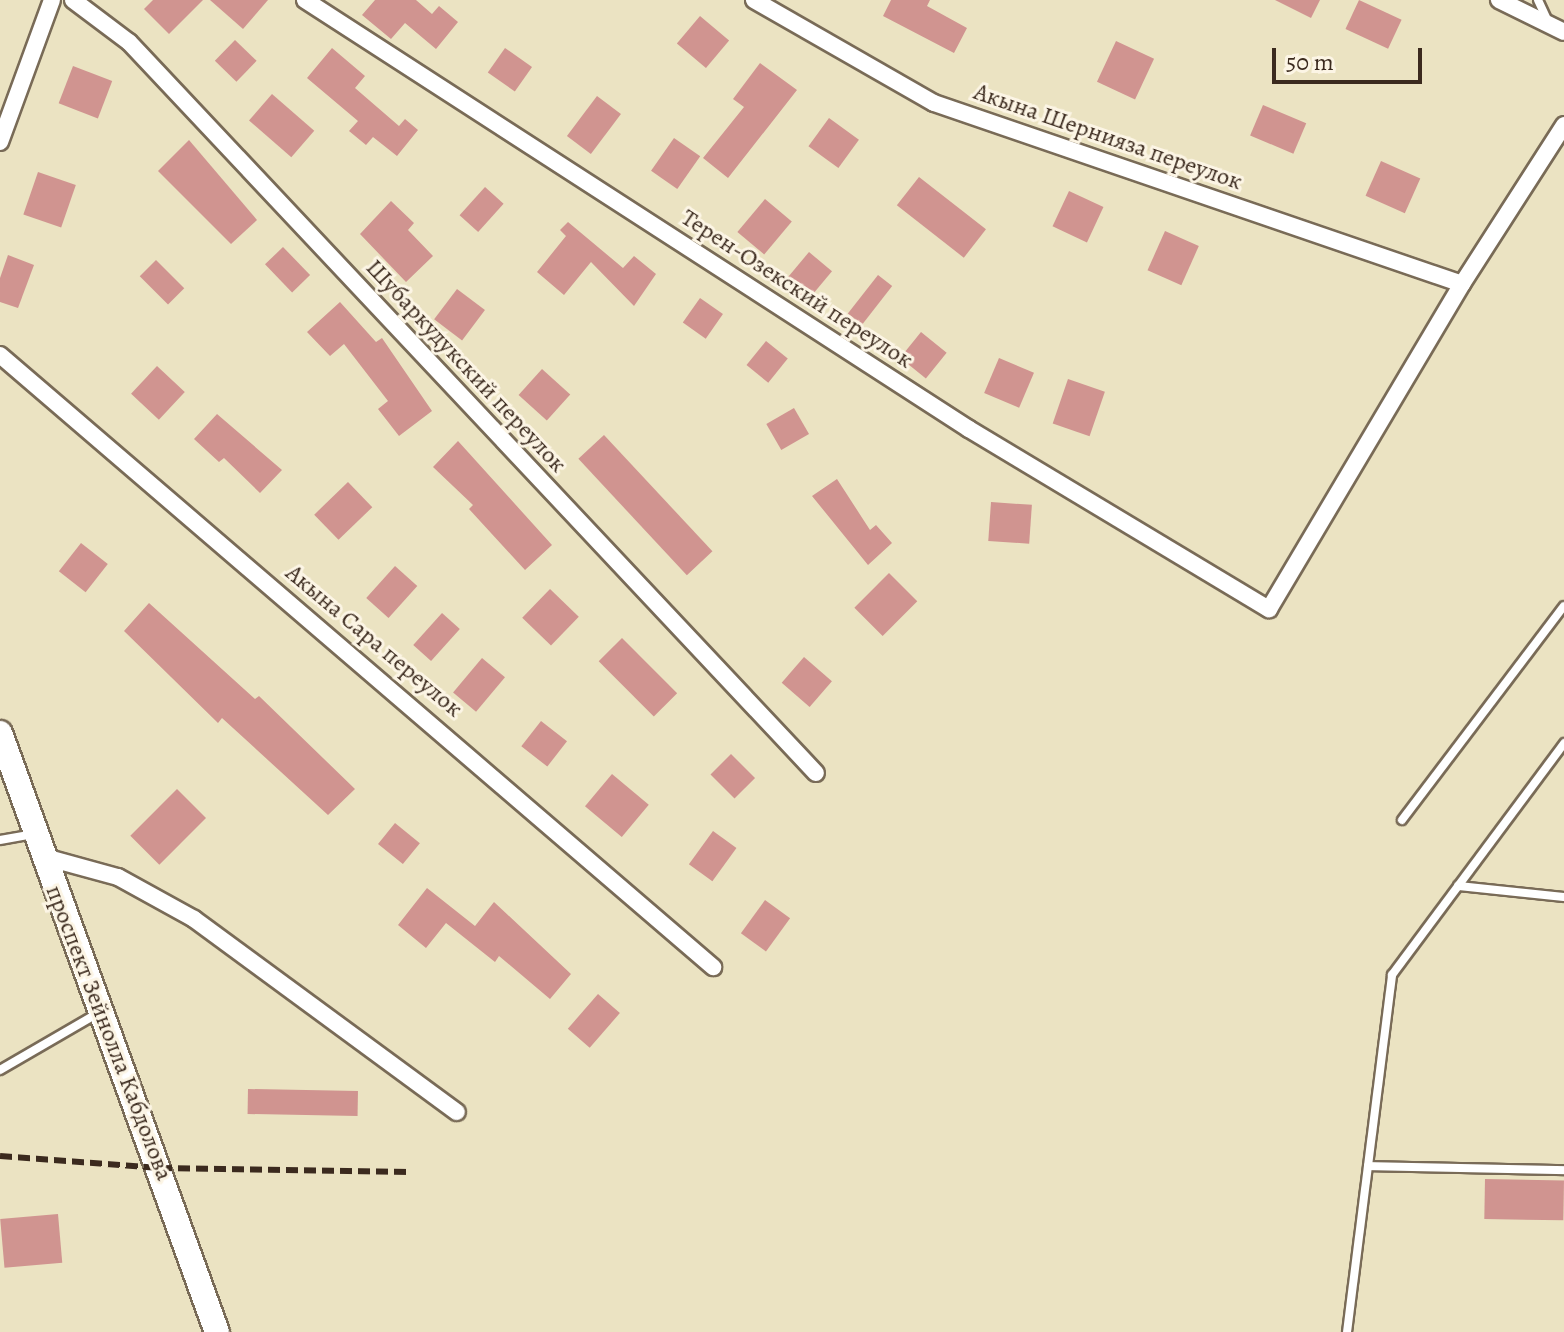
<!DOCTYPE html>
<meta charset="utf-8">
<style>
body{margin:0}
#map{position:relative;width:1564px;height:1332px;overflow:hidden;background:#ebe3c2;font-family:Alegreya,serif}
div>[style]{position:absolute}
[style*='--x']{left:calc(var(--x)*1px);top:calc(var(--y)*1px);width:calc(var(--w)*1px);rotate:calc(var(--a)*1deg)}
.building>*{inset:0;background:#d09490;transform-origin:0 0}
.roads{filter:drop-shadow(2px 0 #796b57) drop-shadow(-2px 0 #796b57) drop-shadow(0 2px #796b57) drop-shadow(0 -2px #796b57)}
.lane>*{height:8px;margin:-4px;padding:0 4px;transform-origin:4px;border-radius:4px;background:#fff}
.street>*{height:16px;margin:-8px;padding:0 8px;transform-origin:8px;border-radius:8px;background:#fff}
.secondary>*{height:24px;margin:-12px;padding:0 12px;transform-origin:12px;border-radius:12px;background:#fff}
.rail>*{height:6px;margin-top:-3px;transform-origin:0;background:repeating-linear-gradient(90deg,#3b2a1e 0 12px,transparent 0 18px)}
span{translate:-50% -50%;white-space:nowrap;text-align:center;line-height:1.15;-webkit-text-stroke:6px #fcf5e5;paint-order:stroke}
.street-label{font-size:24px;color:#3b2a1e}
.scale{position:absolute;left:1272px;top:48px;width:150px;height:36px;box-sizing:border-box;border:4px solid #3b2a1e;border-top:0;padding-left:10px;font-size:24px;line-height:28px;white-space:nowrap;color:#3b2a1e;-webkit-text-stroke:6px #fcf5e5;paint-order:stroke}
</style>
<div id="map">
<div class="building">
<div style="clip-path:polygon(153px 0,203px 0,169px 34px,144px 9px)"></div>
<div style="clip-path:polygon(210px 0,268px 0,243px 29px)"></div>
<div style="clip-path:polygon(375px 0,416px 0,432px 14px,439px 6px,458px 22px,436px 49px,405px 23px,391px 39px,362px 15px)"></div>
<div style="clip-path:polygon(891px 0,930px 0,927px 6px,967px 28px,954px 53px,883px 16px)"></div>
<div style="clip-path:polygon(1275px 0,1320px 0,1311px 18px)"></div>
<div style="left:1359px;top:0;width:47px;height:32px;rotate:25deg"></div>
<div style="left:700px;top:16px;width:38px;height:36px;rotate:40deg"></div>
<div style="left:235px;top:40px;width:30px;height:29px;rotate:44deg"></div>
<div style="left:1116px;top:41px;width:42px;height:45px;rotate:25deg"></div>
<div style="clip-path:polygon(332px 48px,365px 76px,355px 88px,399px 126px,405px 119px,418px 130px,397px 156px,373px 137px,366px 145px,349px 131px,358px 121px,307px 78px)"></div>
<div style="left:505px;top:48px;width:33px;height:30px;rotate:35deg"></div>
<div style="clip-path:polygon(760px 63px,797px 90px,728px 178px,703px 158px,744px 107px,733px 99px)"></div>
<div style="left:73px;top:66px;width:42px;height:40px;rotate:21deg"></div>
<div style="left:272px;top:94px;width:56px;height:35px;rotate:41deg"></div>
<div style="left:597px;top:96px;width:30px;height:50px;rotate:37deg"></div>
<div style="left:1263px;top:105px;width:47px;height:33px;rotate:23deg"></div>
<div style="left:829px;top:118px;width:37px;height:35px;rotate:36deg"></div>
<div style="left:674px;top:138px;width:32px;height:40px;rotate:35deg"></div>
<div style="clip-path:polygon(189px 140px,257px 220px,231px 244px,158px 171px)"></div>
<div style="left:1381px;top:161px;width:43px;height:38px;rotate:24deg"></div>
<div style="left:38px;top:172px;width:40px;height:45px;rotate:19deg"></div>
<div style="left:919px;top:177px;width:85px;height:36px;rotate:38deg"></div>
<div style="left:485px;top:187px;width:25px;height:38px;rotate:42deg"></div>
<div style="left:1069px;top:191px;width:38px;height:39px;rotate:25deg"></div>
<div style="left:765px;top:199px;width:35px;height:43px;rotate:40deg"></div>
<div style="clip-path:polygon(391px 201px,414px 223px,408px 230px,433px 256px,406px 282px,360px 234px)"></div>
<div style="clip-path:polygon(568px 222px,623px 268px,634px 256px,656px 274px,634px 306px,591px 262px,564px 295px,537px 272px,566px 236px,560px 230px)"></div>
<div style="left:1165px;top:231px;width:37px;height:43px;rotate:24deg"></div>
<div style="left:283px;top:247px;width:39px;height:25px;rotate:46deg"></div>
<div style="left:809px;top:252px;width:30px;height:39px;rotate:40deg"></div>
<div style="clip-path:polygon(8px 255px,34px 265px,18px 308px,0 302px,0 278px)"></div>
<div style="left:156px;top:260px;width:40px;height:23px;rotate:45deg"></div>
<div style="left:878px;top:275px;width:18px;height:49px;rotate:38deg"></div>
<div style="left:457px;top:289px;width:35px;height:38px;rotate:37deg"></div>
<div style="left:700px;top:298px;width:28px;height:30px;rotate:35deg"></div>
<div style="clip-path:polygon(340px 302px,376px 342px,382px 338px,432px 411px,399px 436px,378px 409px,388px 401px,344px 344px,330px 356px,307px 332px)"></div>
<div style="left:921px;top:332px;width:33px;height:33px;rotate:39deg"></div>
<div style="left:766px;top:341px;width:28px;height:31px;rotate:39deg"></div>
<div style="left:999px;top:358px;width:38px;height:38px;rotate:23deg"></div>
<div style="left:157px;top:366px;width:38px;height:38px;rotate:43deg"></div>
<div style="left:542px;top:369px;width:38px;height:35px;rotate:42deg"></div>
<div style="left:1068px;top:379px;width:39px;height:47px;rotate:19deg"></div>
<div style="left:794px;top:408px;width:30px;height:32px;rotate:60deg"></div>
<div style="clip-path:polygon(217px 414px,282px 470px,260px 493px,224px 458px,219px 462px,194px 439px)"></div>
<div style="left:604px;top:435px;width:159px;height:35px;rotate:47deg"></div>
<div style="clip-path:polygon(458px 441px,552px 545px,525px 570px,469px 509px,473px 505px,433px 467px)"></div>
<div style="clip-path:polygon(837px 479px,870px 530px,876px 525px,892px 543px,868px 565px,812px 496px)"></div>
<div style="left:348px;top:482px;width:35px;height:47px;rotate:46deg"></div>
<div style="left:991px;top:502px;width:41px;height:39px;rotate:4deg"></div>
<div style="left:81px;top:543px;width:34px;height:36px;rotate:38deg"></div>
<div style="left:395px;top:566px;width:30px;height:43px;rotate:42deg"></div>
<div style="left:889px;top:573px;width:40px;height:49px;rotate:45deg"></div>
<div style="left:550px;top:589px;width:40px;height:40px;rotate:44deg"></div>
<div style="clip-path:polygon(149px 603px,255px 699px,259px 696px,355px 789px,328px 815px,222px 718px,218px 723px,124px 631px)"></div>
<div style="left:442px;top:613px;width:24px;height:43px;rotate:42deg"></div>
<div style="left:622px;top:638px;width:78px;height:33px;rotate:45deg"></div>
<div style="left:804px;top:657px;width:37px;height:34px;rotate:41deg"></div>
<div style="left:482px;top:658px;width:30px;height:45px;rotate:40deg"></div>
<div style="left:541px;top:721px;width:33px;height:32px;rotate:38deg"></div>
<div style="left:731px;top:754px;width:34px;height:29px;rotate:45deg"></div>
<div style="left:612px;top:774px;width:48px;height:42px;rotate:40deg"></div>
<div style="left:177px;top:789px;width:41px;height:66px;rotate:45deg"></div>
<div style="left:395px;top:823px;width:32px;height:27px;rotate:39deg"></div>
<div style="left:713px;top:831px;width:29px;height:41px;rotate:36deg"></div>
<div style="clip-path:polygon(427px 888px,475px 926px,494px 902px,571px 974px,550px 999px,499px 956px,495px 962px,446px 923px,426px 948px,398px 925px)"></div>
<div style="left:765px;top:900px;width:31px;height:41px;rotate:36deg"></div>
<div style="left:598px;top:994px;width:29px;height:46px;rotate:41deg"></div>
<div style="left:248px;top:1089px;width:110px;height:25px;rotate:1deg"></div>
<div style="left:1485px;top:1179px;width:79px;height:40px;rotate:1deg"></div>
<div style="left:58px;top:1214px;width:49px;height:58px;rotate:85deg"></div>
</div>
<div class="roads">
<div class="lane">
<div style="--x:1538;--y:0;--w:23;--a:65"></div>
<div style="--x:1402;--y:820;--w:268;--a:-52.9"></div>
<div style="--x:0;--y:840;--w:34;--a:-10"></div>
<div style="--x:1458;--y:886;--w:107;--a:5.9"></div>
<div style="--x:0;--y:1070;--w:116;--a:-30.1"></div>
<div style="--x:1368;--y:1166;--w:196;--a:1.2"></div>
<div style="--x:1347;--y:1332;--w:360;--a:-82.8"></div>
<div style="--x:1392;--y:975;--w:289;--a:-53.4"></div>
</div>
<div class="street">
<div style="--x:73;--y:0;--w:70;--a:36.9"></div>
<div style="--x:129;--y:42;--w:1003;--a:46.78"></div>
<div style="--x:305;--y:0;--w:791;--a:32.87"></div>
<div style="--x:969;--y:429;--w:350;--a:31"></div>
<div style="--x:1269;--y:609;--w:378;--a:-59.3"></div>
<div style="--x:1462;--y:284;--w:189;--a:-57.3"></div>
<div style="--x:754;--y:0;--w:207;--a:29.8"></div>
<div style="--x:934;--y:103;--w:558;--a:18.92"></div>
<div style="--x:1499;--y:0;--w:72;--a:26.2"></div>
<div style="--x:0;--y:142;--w:151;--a:-69.9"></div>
<div style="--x:0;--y:355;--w:940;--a:40.64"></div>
<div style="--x:41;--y:856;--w:80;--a:15.3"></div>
<div style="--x:118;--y:877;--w:87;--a:28.9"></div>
<div style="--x:194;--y:919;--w:326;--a:36.3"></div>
</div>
<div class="secondary">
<div style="--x:0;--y:733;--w:637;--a:70.09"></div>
</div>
</div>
<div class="rail">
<div style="--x:0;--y:1156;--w:160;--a:4.3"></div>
<div style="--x:160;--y:1168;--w:250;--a:0.9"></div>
</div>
<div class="street-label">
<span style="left:1108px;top:137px;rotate:19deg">Акына Шернияза переулок</span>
<span style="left:797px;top:289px;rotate:33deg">Терен-Озекский переулок</span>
<span style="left:466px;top:366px;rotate:47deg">Шубаркудукский переулок</span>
<span style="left:374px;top:641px;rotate:40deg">Акына Сара переулок</span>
<span style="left:109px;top:1033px;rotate:69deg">проспект Зейнолла Кабдолова</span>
</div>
<div class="scale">50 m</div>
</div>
